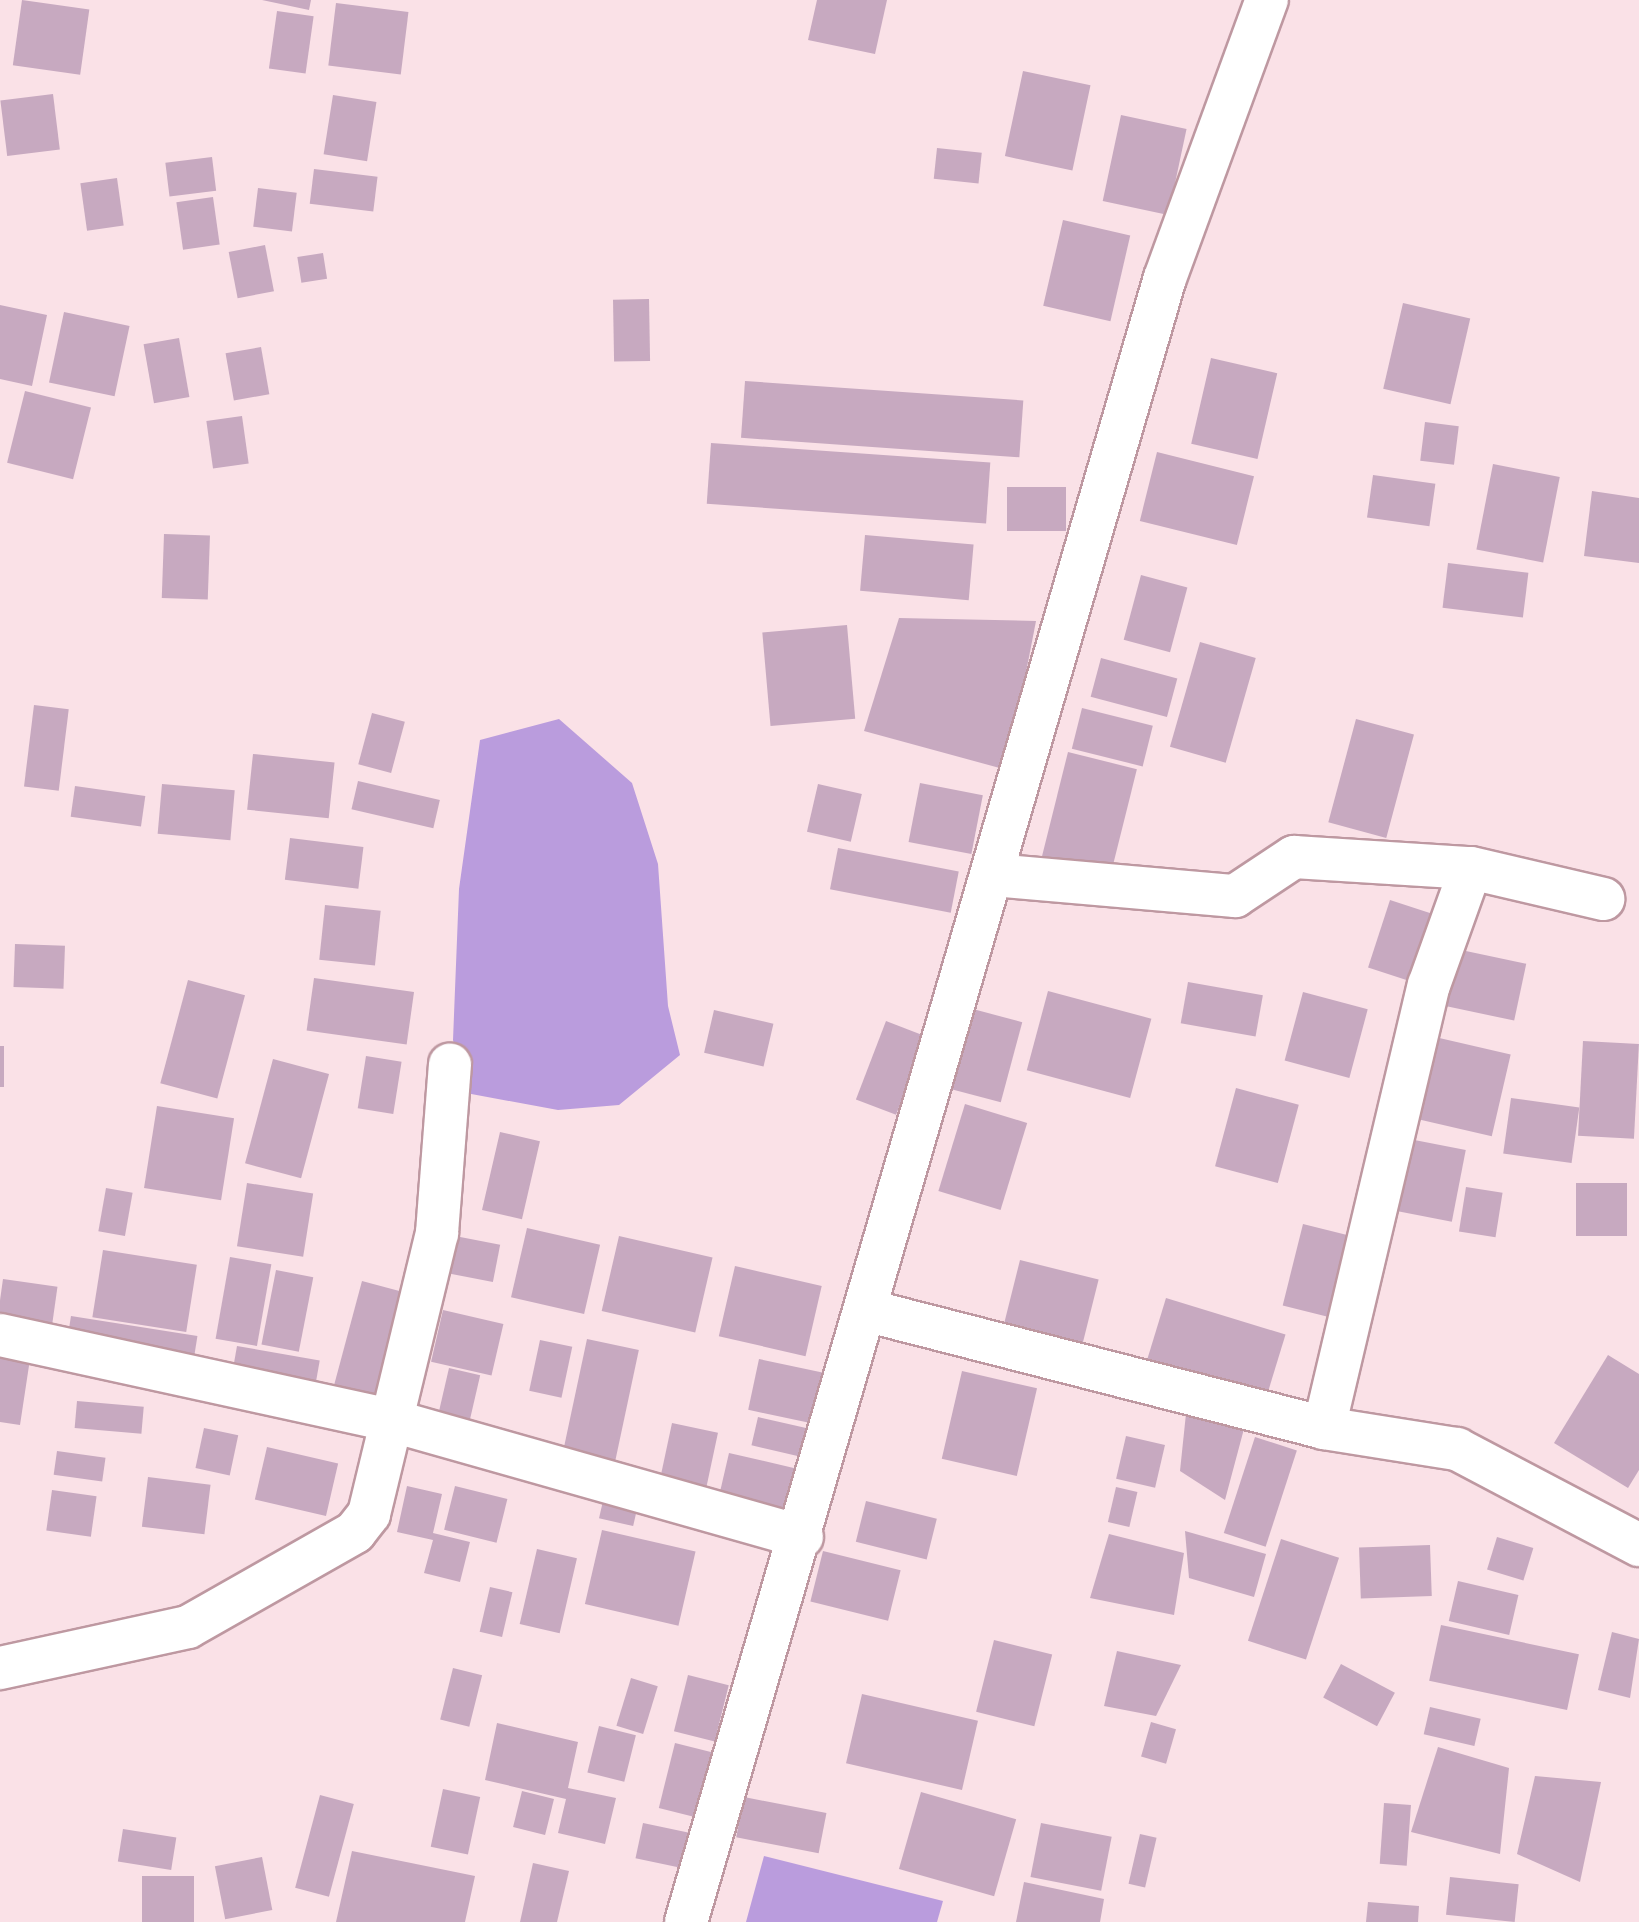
<!DOCTYPE html>
<style>
body{margin:0}
#map{position:relative;width:1639px;height:1922px;overflow:hidden;background:#fae1e7;font-family:"DM Sans",sans-serif}
div>[style]{position:absolute}
[style*='--x']{left:calc(var(--x)*1px);top:calc(var(--y)*1px);width:calc(var(--w)*1px);rotate:calc(var(--a)*1deg)}
.water>*{inset:0;background:#ba9cdd}
.building>*{inset:0;background:#c7a9c0;transform-origin:0 0}
.roads{filter:drop-shadow(2px 0 #be98a1) drop-shadow(-2px 0 #be98a1) drop-shadow(0 2px #be98a1) drop-shadow(0 -2px #be98a1)}
.minor>*{height:42px;margin:-21px;padding:0 21px;transform-origin:21px;border-radius:21px;background:#fff}
span{translate:-50% -50%;white-space:nowrap;text-align:center;line-height:1.15;-webkit-text-stroke:10px #fae1e7;paint-order:stroke}
</style>
<div id="map">
<div class="water">
<div style="clip-path:polygon(559px 719px,632px 783px,658px 864px,668px 1006px,680px 1055px,619px 1105px,558px 1110px,466px 1093px,453px 1040px,459px 889px,480px 740px)"></div>
<div style="clip-path:polygon(764px 1856px,943px 1901px,937px 1922px,746px 1922px)"></div>
</div>
<div class="building">
<div style="left:22px;top:0;width:68px;height:66px;rotate:8deg"></div>
<div style="clip-path:polygon(262px 0,311px 0,309px 10px)"></div>
<div style="clip-path:polygon(817px 0,887px 0,875px 54px,808px 40px)"></div>
<div style="left:336px;top:3px;width:73px;height:63px;rotate:7deg"></div>
<div style="left:277px;top:11px;width:37px;height:58px;rotate:8deg"></div>
<div style="left:1023px;top:71px;width:69px;height:87px;rotate:12deg"></div>
<div style="left:53px;top:94px;width:56px;height:53px;rotate:83deg"></div>
<div style="left:333px;top:95px;width:44px;height:60px;rotate:9deg"></div>
<div style="left:1121px;top:115px;width:67px;height:88px;rotate:12deg"></div>
<div style="left:937px;top:148px;width:45px;height:31px;rotate:6deg"></div>
<div style="left:212px;top:157px;width:34px;height:47px;rotate:83deg"></div>
<div style="left:314px;top:169px;width:64px;height:35px;rotate:7deg"></div>
<div style="left:117px;top:178px;width:48px;height:37px;rotate:82deg"></div>
<div style="left:258px;top:188px;width:39px;height:39px;rotate:7deg"></div>
<div style="left:213px;top:197px;width:48px;height:37px;rotate:82deg"></div>
<div style="left:1063px;top:220px;width:69px;height:88px;rotate:13deg"></div>
<div style="left:265px;top:245px;width:47px;height:37px;rotate:79deg"></div>
<div style="left:323px;top:253px;width:26px;height:26px;rotate:81deg"></div>
<div style="left:649px;top:299px;width:62px;height:36px;rotate:89deg"></div>
<div style="left:1403px;top:303px;width:69px;height:88px;rotate:13deg"></div>
<div style="clip-path:polygon(0 305px,47px 315px,32px 386px,0 379px)"></div>
<div style="left:64px;top:312px;width:67px;height:72px;rotate:12deg"></div>
<div style="left:179px;top:338px;width:60px;height:36px;rotate:80deg"></div>
<div style="left:261px;top:347px;width:48px;height:36px;rotate:80deg"></div>
<div style="left:1211px;top:358px;width:68px;height:88px;rotate:13deg"></div>
<div style="left:745px;top:381px;width:279px;height:57px;rotate:4deg"></div>
<div style="left:25px;top:391px;width:68px;height:74px;rotate:14deg"></div>
<div style="left:242px;top:416px;width:48px;height:36px;rotate:82deg"></div>
<div style="left:1425px;top:422px;width:34px;height:39px;rotate:7deg"></div>
<div style="left:711px;top:443px;width:280px;height:61px;rotate:4deg"></div>
<div style="left:1157px;top:452px;width:100px;height:71px;rotate:14deg"></div>
<div style="left:1493px;top:464px;width:68px;height:87px;rotate:11deg"></div>
<div style="left:1373px;top:475px;width:63px;height:43px;rotate:8deg"></div>
<div style="left:1066px;top:487px;width:44px;height:59px;rotate:90deg"></div>
<div style="clip-path:polygon(1592px 491px,1639px 498px,1639px 563px,1584px 556px)"></div>
<div style="left:164px;top:534px;width:46px;height:64px;rotate:2deg"></div>
<div style="left:865px;top:535px;width:109px;height:56px;rotate:5deg"></div>
<div style="left:1448px;top:563px;width:81px;height:45px;rotate:7deg"></div>
<div style="left:1141px;top:575px;width:48px;height:67px;rotate:15deg"></div>
<div style="clip-path:polygon(899px 618px,1036px 621px,1007px 770px,864px 731px)"></div>
<div style="left:847px;top:625px;width:94px;height:85px;rotate:85deg"></div>
<div style="left:1200px;top:642px;width:58px;height:109px;rotate:16deg"></div>
<div style="left:1101px;top:658px;width:79px;height:40px;rotate:15deg"></div>
<div style="left:34px;top:705px;width:35px;height:82px;rotate:7deg"></div>
<div style="left:1082px;top:708px;width:73px;height:42px;rotate:14deg"></div>
<div style="left:372px;top:713px;width:34px;height:53px;rotate:15deg"></div>
<div style="left:1356px;top:719px;width:60px;height:107px;rotate:15deg"></div>
<div style="left:1068px;top:752px;width:71px;height:111px;rotate:14deg"></div>
<div style="left:253px;top:754px;width:82px;height:56px;rotate:6deg"></div>
<div style="left:358px;top:781px;width:84px;height:29px;rotate:13deg"></div>
<div style="left:920px;top:783px;width:64px;height:60px;rotate:11deg"></div>
<div style="left:162px;top:784px;width:73px;height:50px;rotate:5deg"></div>
<div style="left:818px;top:784px;width:45px;height:49px;rotate:13deg"></div>
<div style="left:75px;top:786px;width:71px;height:31px;rotate:8deg"></div>
<div style="left:290px;top:838px;width:74px;height:42px;rotate:7deg"></div>
<div style="left:838px;top:848px;width:123px;height:42px;rotate:11deg"></div>
<div style="left:1390px;top:900px;width:54px;height:71px;rotate:18deg"></div>
<div style="left:325px;top:905px;width:56px;height:55px;rotate:6deg"></div>
<div style="left:15px;top:944px;width:50px;height:43px;rotate:2deg"></div>
<div style="left:1447px;top:947px;width:81px;height:58px;rotate:12deg"></div>
<div style="left:314px;top:978px;width:101px;height:53px;rotate:8deg"></div>
<div style="left:188px;top:980px;width:59px;height:107px;rotate:15deg"></div>
<div style="left:1188px;top:982px;width:76px;height:42px;rotate:10deg"></div>
<div style="left:1048px;top:991px;width:107px;height:82px;rotate:15deg"></div>
<div style="left:1303px;top:992px;width:67px;height:71px;rotate:15deg"></div>
<div style="left:973px;top:1009px;width:51px;height:83px;rotate:15deg"></div>
<div style="left:714px;top:1010px;width:61px;height:44px;rotate:13deg"></div>
<div style="left:886px;top:1021px;width:43px;height:84px;rotate:21deg"></div>
<div style="left:1422px;top:1034px;width:91px;height:84px;rotate:13deg"></div>
<div style="left:1583px;top:1041px;width:56px;height:95px;rotate:3deg"></div>
<div style="left:0;top:1046px;width:4px;height:41px"></div>
<div style="left:366px;top:1056px;width:36px;height:53px;rotate:9deg"></div>
<div style="left:273px;top:1059px;width:58px;height:108px;rotate:15deg"></div>
<div style="left:1236px;top:1088px;width:65px;height:81px;rotate:15deg"></div>
<div style="left:1511px;top:1098px;width:69px;height:56px;rotate:8deg"></div>
<div style="left:965px;top:1104px;width:65px;height:91px;rotate:17deg"></div>
<div style="left:157px;top:1106px;width:78px;height:83px;rotate:9deg"></div>
<div style="left:500px;top:1132px;width:41px;height:80px;rotate:13deg"></div>
<div style="left:1399px;top:1137px;width:68px;height:73px;rotate:11deg"></div>
<div style="left:247px;top:1183px;width:67px;height:64px;rotate:9deg"></div>
<div style="left:1576px;top:1183px;width:51px;height:53px"></div>
<div style="left:1466px;top:1187px;width:37px;height:45px;rotate:9deg"></div>
<div style="left:106px;top:1188px;width:27px;height:44px;rotate:10deg"></div>
<div style="left:1303px;top:1224px;width:64px;height:84px;rotate:14deg"></div>
<div style="left:527px;top:1228px;width:75px;height:71px;rotate:13deg"></div>
<div style="left:455px;top:1236px;width:46px;height:38px;rotate:11deg"></div>
<div style="left:619px;top:1236px;width:96px;height:77px;rotate:13deg"></div>
<div style="left:103px;top:1250px;width:95px;height:68px;rotate:9deg"></div>
<div style="left:230px;top:1257px;width:42px;height:83px;rotate:10deg"></div>
<div style="left:1020px;top:1260px;width:81px;height:75px;rotate:14deg"></div>
<div style="left:735px;top:1266px;width:89px;height:72px;rotate:13deg"></div>
<div style="left:276px;top:1270px;width:38px;height:76px;rotate:11deg"></div>
<div style="left:3px;top:1279px;width:55px;height:53px;rotate:8deg"></div>
<div style="left:362px;top:1281px;width:58px;height:108px;rotate:15deg"></div>
<div style="left:1166px;top:1298px;width:125px;height:82px;rotate:17deg"></div>
<div style="left:443px;top:1310px;width:62px;height:53px;rotate:13deg"></div>
<div style="left:71px;top:1316px;width:128px;height:30px;rotate:9deg"></div>
<div style="left:587px;top:1339px;width:53px;height:122px;rotate:12deg"></div>
<div style="left:540px;top:1340px;width:33px;height:52px;rotate:12deg"></div>
<div style="left:237px;top:1346px;width:84px;height:37px;rotate:10deg"></div>
<div style="clip-path:polygon(0 1354px,30px 1359px,20px 1425px,0 1422px)"></div>
<div style="clip-path:polygon(1608px 1355px,1639px 1374px,1639px 1470px,1628px 1488px,1554px 1443px)"></div>
<div style="left:759px;top:1359px;width:66px;height:52px;rotate:12deg"></div>
<div style="left:449px;top:1368px;width:32px;height:56px;rotate:13deg"></div>
<div style="left:962px;top:1371px;width:77px;height:90px;rotate:13deg"></div>
<div style="left:77px;top:1401px;width:67px;height:27px;rotate:5deg"></div>
<div style="clip-path:polygon(1187px 1404px,1245px 1425px,1225px 1500px,1180px 1471px)"></div>
<div style="left:758px;top:1417px;width:55px;height:29px;rotate:13deg"></div>
<div style="left:672px;top:1423px;width:47px;height:64px;rotate:12deg"></div>
<div style="left:204px;top:1428px;width:35px;height:41px;rotate:12deg"></div>
<div style="left:1126px;top:1436px;width:40px;height:44px;rotate:13deg"></div>
<div style="left:1255px;top:1437px;width:44px;height:101px;rotate:18deg"></div>
<div style="left:267px;top:1447px;width:73px;height:54px;rotate:13deg"></div>
<div style="left:57px;top:1451px;width:49px;height:24px;rotate:8deg"></div>
<div style="left:729px;top:1453px;width:74px;height:45px;rotate:13deg"></div>
<div style="left:148px;top:1477px;width:63px;height:50px;rotate:7deg"></div>
<div style="clip-path:polygon(407px 1486px,442px 1494px,433px 1533px,470px 1542px,460px 1582px,424px 1573px,433px 1540px,397px 1532px)"></div>
<div style="left:455px;top:1486px;width:54px;height:45px;rotate:14deg"></div>
<div style="left:1116px;top:1487px;width:22px;height:36px;rotate:13deg"></div>
<div style="left:606px;top:1488px;width:35px;height:31px;rotate:13deg"></div>
<div style="left:52px;top:1490px;width:45px;height:41px;rotate:8deg"></div>
<div style="left:866px;top:1501px;width:73px;height:42px;rotate:14deg"></div>
<div style="left:602px;top:1530px;width:96px;height:76px;rotate:13deg"></div>
<div style="clip-path:polygon(1185px 1531px,1266px 1554px,1254px 1597px,1189px 1578px)"></div>
<div style="clip-path:polygon(1109px 1534px,1184px 1553px,1174px 1615px,1090px 1598px)"></div>
<div style="left:1497px;top:1537px;width:38px;height:34px;rotate:17deg"></div>
<div style="left:1281px;top:1539px;width:61px;height:107px;rotate:18deg"></div>
<div style="left:1430px;top:1545px;width:51px;height:71px;rotate:88deg"></div>
<div style="left:537px;top:1549px;width:41px;height:77px;rotate:13deg"></div>
<div style="left:823px;top:1551px;width:80px;height:52px;rotate:14deg"></div>
<div style="left:1458px;top:1581px;width:62px;height:41px;rotate:13deg"></div>
<div style="left:490px;top:1587px;width:23px;height:46px;rotate:13deg"></div>
<div style="left:1441px;top:1625px;width:141px;height:57px;rotate:12deg"></div>
<div style="clip-path:polygon(1612px 1632px,1639px 1639px,1630px 1698px,1598px 1690px)"></div>
<div style="left:994px;top:1640px;width:60px;height:74px;rotate:14deg"></div>
<div style="clip-path:polygon(1117px 1651px,1181px 1665px,1156px 1716px,1104px 1706px)"></div>
<div style="left:1341px;top:1664px;width:61px;height:38px;rotate:28deg"></div>
<div style="left:453px;top:1668px;width:30px;height:53px;rotate:14deg"></div>
<div style="left:688px;top:1675px;width:42px;height:58px;rotate:14deg"></div>
<div style="left:631px;top:1678px;width:28px;height:50px;rotate:17deg"></div>
<div style="left:862px;top:1694px;width:119px;height:71px;rotate:13deg"></div>
<div style="left:1430px;top:1707px;width:52px;height:28px;rotate:13deg"></div>
<div style="left:1151px;top:1722px;width:26px;height:36px;rotate:16deg"></div>
<div style="clip-path:polygon(497px 1723px,578px 1742px,568px 1788px,616px 1798px,605px 1844px,558px 1833px,566px 1799px,485px 1780px)"></div>
<div style="left:599px;top:1726px;width:38px;height:48px;rotate:14deg"></div>
<div style="left:675px;top:1743px;width:38px;height:67px;rotate:14deg"></div>
<div style="clip-path:polygon(1438px 1747px,1509px 1768px,1500px 1854px,1411px 1832px)"></div>
<div style="clip-path:polygon(1535px 1776px,1601px 1782px,1580px 1882px,1517px 1854px)"></div>
<div style="left:443px;top:1789px;width:38px;height:59px;rotate:12deg"></div>
<div style="left:522px;top:1791px;width:33px;height:37px;rotate:14deg"></div>
<div style="left:921px;top:1792px;width:99px;height:80px;rotate:16deg"></div>
<div style="left:320px;top:1795px;width:35px;height:96px;rotate:15deg"></div>
<div style="left:744px;top:1797px;width:84px;height:41px;rotate:11deg"></div>
<div style="left:1384px;top:1803px;width:27px;height:61px;rotate:4deg"></div>
<div style="left:643px;top:1823px;width:57px;height:36px;rotate:12deg"></div>
<div style="left:1041px;top:1823px;width:72px;height:55px;rotate:11deg"></div>
<div style="left:123px;top:1829px;width:54px;height:33px;rotate:9deg"></div>
<div style="left:1140px;top:1834px;width:17px;height:51px;rotate:13deg"></div>
<div style="clip-path:polygon(352px 1851px,475px 1876px,465px 1922px,336px 1922px)"></div>
<div style="left:262px;top:1857px;width:54px;height:48px;rotate:79deg"></div>
<div style="clip-path:polygon(533px 1863px,569px 1871px,557px 1922px,520px 1922px)"></div>
<div style="left:142px;top:1876px;width:52px;height:46px"></div>
<div style="left:1450px;top:1877px;width:69px;height:38px;rotate:6deg"></div>
<div style="clip-path:polygon(1024px 1882px,1104px 1899px,1100px 1922px,1016px 1922px)"></div>
<div style="clip-path:polygon(1368px 1902px,1419px 1906px,1418px 1922px,1366px 1922px)"></div>
</div>
<div class="roads">
<div class="minor">
<div style="--x:993;--y:875;--w:243;--a:5"></div>
<div style="--x:1235;--y:896;--w:71;--a:-33.5"></div>
<div style="--x:1294;--y:857;--w:177;--a:3.6"></div>
<div style="--x:865;--y:1310;--w:474;--a:14.4"></div>
<div style="--x:1324;--y:1428;--w:135;--a:9"></div>
<div style="--x:1457;--y:1449;--w:206;--a:27.8"></div>
<div style="--x:0;--y:1335;--w:402;--a:12.3"></div>
<div style="--x:393;--y:1421;--w:425;--a:15.8"></div>
<div style="--x:1324;--y:1428;--w:455;--a:-76.7"></div>
<div style="--x:1429;--y:985;--w:124;--a:-70.3"></div>
<div style="--x:1471;--y:868;--w:136;--a:13.2"></div>
<div style="--x:0;--y:1668;--w:192;--a:-12.3"></div>
<div style="--x:188;--y:1627;--w:192;--a:-29.6"></div>
<div style="--x:355;--y:1532;--w:23;--a:-52"></div>
<div style="--x:369;--y:1514;--w:289;--a:-76.4"></div>
<div style="--x:437;--y:1233;--w:169;--a:-85.6"></div>
<div style="--x:686;--y:1922;--w:1712;--a:-73.76"></div>
<div style="--x:1165;--y:278;--w:296;--a:-69.9"></div>
</div>
</div>
</div>
